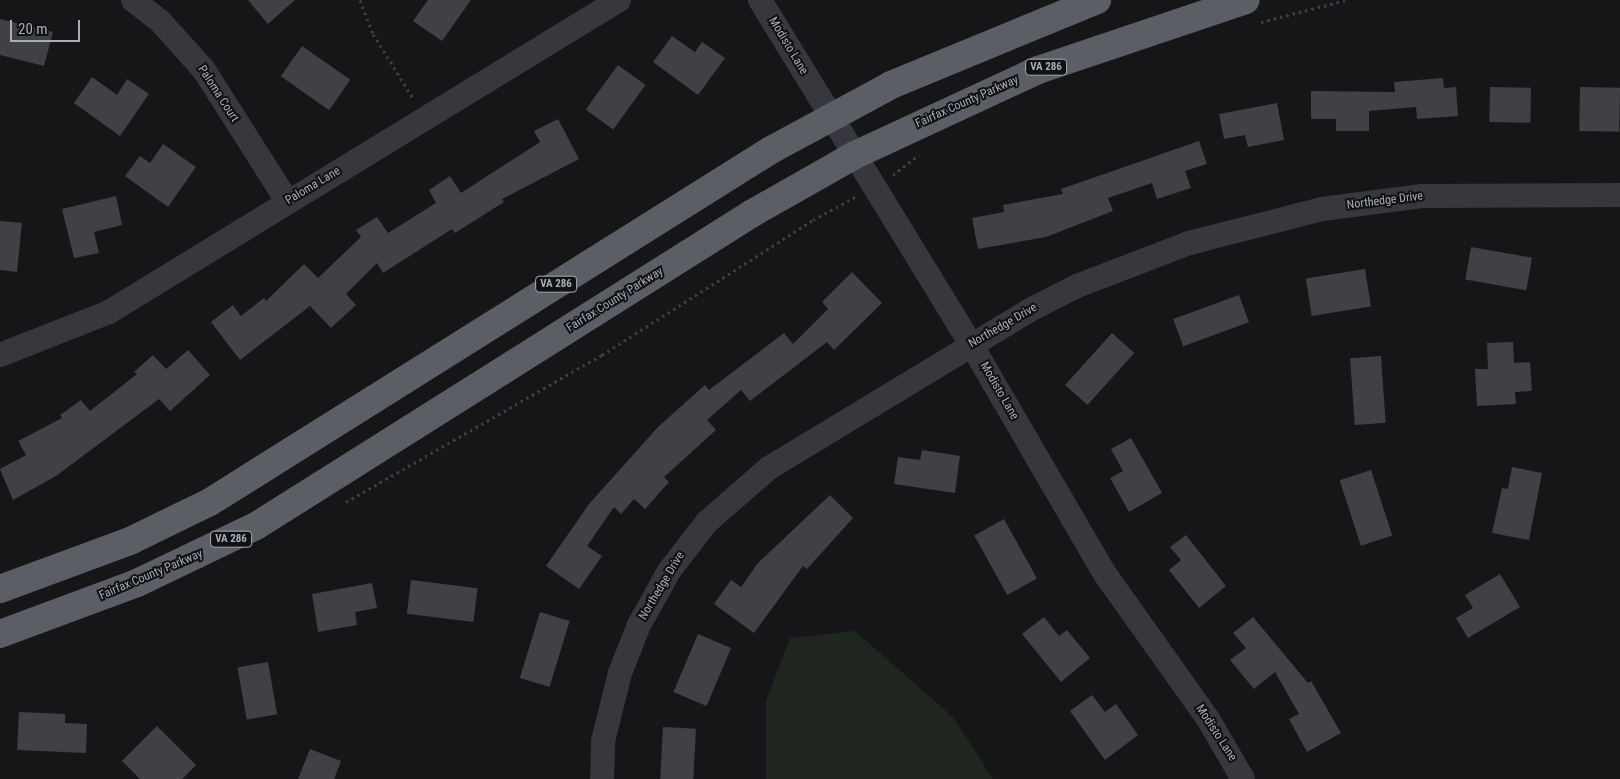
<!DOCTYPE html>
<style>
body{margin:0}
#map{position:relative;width:1620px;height:779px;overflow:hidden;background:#161618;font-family:"Roboto Condensed",sans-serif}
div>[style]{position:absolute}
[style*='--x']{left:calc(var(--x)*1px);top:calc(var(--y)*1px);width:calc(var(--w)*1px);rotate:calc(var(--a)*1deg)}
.green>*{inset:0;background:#1e261f}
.building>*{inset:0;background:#404145;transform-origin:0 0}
.path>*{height:3px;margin-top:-1.5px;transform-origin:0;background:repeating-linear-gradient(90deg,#3d3f44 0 2.5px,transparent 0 6.5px)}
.minor>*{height:24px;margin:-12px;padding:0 12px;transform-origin:12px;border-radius:12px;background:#37383d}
.trunk>*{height:28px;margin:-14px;padding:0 14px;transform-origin:14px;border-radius:14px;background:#5b5e65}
span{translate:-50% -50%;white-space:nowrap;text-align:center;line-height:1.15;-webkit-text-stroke:4px #111113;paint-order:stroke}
.shield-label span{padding:1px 4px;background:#111113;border:1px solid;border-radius:4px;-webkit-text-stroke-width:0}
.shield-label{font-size:11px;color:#a8adb8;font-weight:700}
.street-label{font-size:12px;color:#a8adb8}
.scale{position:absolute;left:10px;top:20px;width:70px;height:22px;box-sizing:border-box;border:2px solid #a8adb8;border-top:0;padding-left:6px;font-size:15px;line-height:18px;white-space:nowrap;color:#a8adb8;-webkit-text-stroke:4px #111113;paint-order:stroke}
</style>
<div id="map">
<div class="green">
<div style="clip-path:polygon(855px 631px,953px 717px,993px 779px,766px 779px,766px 701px,790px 638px)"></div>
</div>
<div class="building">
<div style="clip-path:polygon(248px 0,295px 0,268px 24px)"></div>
<div style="clip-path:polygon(428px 0,471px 0,442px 41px,413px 21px)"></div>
<div style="clip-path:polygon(0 19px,53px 32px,44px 66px,0 55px)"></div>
<div style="clip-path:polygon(672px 36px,695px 52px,702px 42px,725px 58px,698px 95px,653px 62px)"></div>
<div style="left:302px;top:46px;width:59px;height:37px;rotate:35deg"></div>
<div style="left:618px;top:65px;width:34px;height:55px;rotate:36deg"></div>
<div style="clip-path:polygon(92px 77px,117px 95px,127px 79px,149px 94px,120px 136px,74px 103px)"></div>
<div style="clip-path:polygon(1443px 78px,1444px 88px,1456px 87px,1458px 116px,1417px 119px,1416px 107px,1369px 111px,1369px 131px,1336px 131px,1336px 119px,1311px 119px,1311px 91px,1395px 92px,1394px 82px)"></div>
<div style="left:1490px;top:87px;width:41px;height:35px;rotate:1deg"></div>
<div style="left:1580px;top:87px;width:40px;height:44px;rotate:1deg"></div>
<div style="clip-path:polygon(1277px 103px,1284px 140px,1248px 147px,1245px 135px,1224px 139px,1219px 114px)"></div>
<div style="clip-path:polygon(558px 119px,579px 159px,502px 199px,504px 202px,455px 233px,452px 229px,383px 273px,377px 263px,346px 294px,356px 305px,331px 328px,310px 306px,240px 360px,211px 322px,233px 305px,241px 316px,264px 298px,266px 301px,304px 264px,318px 278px,361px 237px,356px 230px,377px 217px,388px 233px,436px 203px,429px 190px,450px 176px,461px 193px,540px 142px,534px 131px)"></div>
<div style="clip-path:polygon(1199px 141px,1207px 164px,1185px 171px,1191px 188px,1157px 199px,1152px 183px,1108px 198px,1113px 211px,1046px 237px,978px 249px,972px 218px,1004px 212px,1003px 205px,1063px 194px,1061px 189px)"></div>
<div style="clip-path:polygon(163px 144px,196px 167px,168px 207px,125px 176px,140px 156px,150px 163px)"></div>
<div style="clip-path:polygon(116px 196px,122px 225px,94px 232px,99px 253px,74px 258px,62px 209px)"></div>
<div style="clip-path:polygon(0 221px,22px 223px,17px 272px,0 270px)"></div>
<div style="left:1471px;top:247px;width:62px;height:33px;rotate:10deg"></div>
<div style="left:1365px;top:269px;width:38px;height:60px;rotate:81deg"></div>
<div style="clip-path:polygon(852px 272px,882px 303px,834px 350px,827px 342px,750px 401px,741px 390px,707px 420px,716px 430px,664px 477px,669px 482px,645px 509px,634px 499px,621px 514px,614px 507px,587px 546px,602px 556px,579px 589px,546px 566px,589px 504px,658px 427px,705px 385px,709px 390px,784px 333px,793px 344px,828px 309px,822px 302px)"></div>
<div style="left:1239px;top:295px;width:29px;height:70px;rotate:70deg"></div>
<div style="left:1112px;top:333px;width:30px;height:70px;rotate:42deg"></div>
<div style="clip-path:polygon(1513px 342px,1514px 363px,1530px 362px,1532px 391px,1515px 392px,1516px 404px,1477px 406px,1475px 369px,1488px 369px,1487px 343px)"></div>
<div style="clip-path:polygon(188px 350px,210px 375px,170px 411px,159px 399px,56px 476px,13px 500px,0 469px,26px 455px,18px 441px,62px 418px,60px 415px,81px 400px,90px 411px,137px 374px,134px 372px,153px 355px,166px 369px)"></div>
<div style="left:1381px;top:356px;width:67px;height:31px;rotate:86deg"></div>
<div style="clip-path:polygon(1131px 438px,1162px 493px,1129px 512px,1110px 478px,1123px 471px,1111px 449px)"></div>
<div style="clip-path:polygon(922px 450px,960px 456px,955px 493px,894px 484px,898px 457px,920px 460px)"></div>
<div style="clip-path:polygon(1512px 467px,1542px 473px,1529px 540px,1492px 533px,1502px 488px,1508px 489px)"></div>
<div style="left:1371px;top:470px;width:69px;height:33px;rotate:72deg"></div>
<div style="clip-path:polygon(830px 495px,853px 518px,807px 569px,803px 566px,754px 633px,714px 604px,731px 580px,741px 587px,758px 563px)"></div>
<div style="left:1004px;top:519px;width:68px;height:34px;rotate:61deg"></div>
<div style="clip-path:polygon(1186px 535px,1226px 586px,1199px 608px,1169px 570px,1181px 560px,1170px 547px)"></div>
<div style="clip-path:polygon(1500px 574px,1520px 607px,1468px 638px,1456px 618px,1473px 608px,1465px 595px)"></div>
<div style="left:411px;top:580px;width:67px;height:34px;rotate:7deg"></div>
<div style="clip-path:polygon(372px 583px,377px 608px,355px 612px,357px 625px,318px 632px,312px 594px)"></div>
<div style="left:540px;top:612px;width:31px;height:69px;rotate:17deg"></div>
<div style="clip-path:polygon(1044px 617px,1059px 636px,1067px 630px,1090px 658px,1061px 682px,1022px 634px)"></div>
<div style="clip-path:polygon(1253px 617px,1308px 683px,1311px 681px,1341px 733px,1307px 752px,1289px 719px,1299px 714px,1275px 672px,1254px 689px,1230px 660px,1246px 648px,1233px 633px)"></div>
<div style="left:698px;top:634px;width:36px;height:63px;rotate:23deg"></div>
<div style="left:268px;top:662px;width:53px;height:31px;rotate:80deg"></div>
<div style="clip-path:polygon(1092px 695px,1105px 712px,1116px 704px,1138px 735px,1105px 760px,1070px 711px)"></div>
<div style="clip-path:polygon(19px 712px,65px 714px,65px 723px,87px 724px,86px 753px,17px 750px)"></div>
<div style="clip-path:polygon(157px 726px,196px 765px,182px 779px,140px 779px,122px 761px)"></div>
<div style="left:663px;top:727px;width:33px;height:52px;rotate:3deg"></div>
<div style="clip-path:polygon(310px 749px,341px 761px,334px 779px,298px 779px)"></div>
</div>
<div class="path">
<div style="--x:360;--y:0;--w:36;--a:69"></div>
<div style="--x:373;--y:34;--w:75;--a:58"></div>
<div style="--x:1261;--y:22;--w:88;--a:-14.5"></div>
<div style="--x:893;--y:175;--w:33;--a:-38"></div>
<div style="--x:346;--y:502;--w:295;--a:-29.9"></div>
<div style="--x:602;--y:355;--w:250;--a:-32.6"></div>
<div style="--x:813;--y:220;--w:48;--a:-28.7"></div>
</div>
<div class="minor">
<div style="--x:133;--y:0;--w:34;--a:38"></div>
<div style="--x:160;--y:21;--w:66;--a:48.1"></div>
<div style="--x:204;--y:70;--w:155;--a:57.6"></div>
<div style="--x:760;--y:0;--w:404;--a:58.5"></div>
<div style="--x:971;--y:344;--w:266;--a:59.8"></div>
<div style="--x:1105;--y:574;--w:178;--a:54.6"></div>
<div style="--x:1208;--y:719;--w:69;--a:59.7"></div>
<div style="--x:0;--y:355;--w:117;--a:-21.5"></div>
<div style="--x:109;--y:312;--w:598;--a:-31.46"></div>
<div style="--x:602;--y:779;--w:38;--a:-88"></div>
<div style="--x:603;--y:741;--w:70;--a:-76"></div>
<div style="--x:620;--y:673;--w:52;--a:-68.4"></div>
<div style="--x:639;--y:625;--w:62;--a:-60.9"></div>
<div style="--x:669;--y:571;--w:62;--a:-52.2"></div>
<div style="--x:707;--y:522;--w:82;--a:-41.1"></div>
<div style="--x:769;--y:468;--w:305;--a:-31.2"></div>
<div style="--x:1030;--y:310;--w:53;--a:-27.1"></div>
<div style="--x:1077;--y:286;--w:120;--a:-21"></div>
<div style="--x:1189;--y:243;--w:137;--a:-14.3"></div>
<div style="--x:1322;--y:209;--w:101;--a:-7.4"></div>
<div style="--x:1422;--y:196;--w:198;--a:-0.3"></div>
</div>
<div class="trunk">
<div style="--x:0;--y:589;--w:139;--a:-20.3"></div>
<div style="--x:130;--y:541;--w:89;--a:-26"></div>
<div style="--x:210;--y:502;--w:662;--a:-32.11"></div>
<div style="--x:771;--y:150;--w:136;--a:-28.4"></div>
<div style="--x:891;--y:85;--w:223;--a:-22.4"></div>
<div style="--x:0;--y:634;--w:146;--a:-20.4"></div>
<div style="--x:137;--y:583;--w:132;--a:-25.6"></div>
<div style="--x:256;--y:526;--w:585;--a:-32.22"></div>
<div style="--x:751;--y:214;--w:120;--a:-29.6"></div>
<div style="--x:855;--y:155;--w:202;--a:-24.9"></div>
<div style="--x:1038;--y:70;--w:219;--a:-18.6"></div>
</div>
<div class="shield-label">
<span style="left:1046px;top:67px">VA 286</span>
<span style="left:556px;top:284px">VA 286</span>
<span style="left:231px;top:539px">VA 286</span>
</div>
<div class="street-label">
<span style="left:788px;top:46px;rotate:59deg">Modisto Lane</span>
<span style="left:218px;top:94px;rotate:57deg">Paloma Court</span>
<span style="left:967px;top:102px;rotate:-24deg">Fairfax County Parkway</span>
<span style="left:313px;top:186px;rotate:-31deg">Paloma Lane</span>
<span style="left:1385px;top:201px;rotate:-7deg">Northedge Drive</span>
<span style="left:615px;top:300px;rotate:-32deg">Fairfax County Parkway</span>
<span style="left:1003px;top:326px;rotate:-30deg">Northedge Drive</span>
<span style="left:999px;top:391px;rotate:60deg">Modisto Lane</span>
<span style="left:151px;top:575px;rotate:-23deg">Fairfax County Parkway</span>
<span style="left:662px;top:586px;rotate:-59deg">Northedge Drive</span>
<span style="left:1216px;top:733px;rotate:57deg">Modisto Lane</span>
</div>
<div class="scale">20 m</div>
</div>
